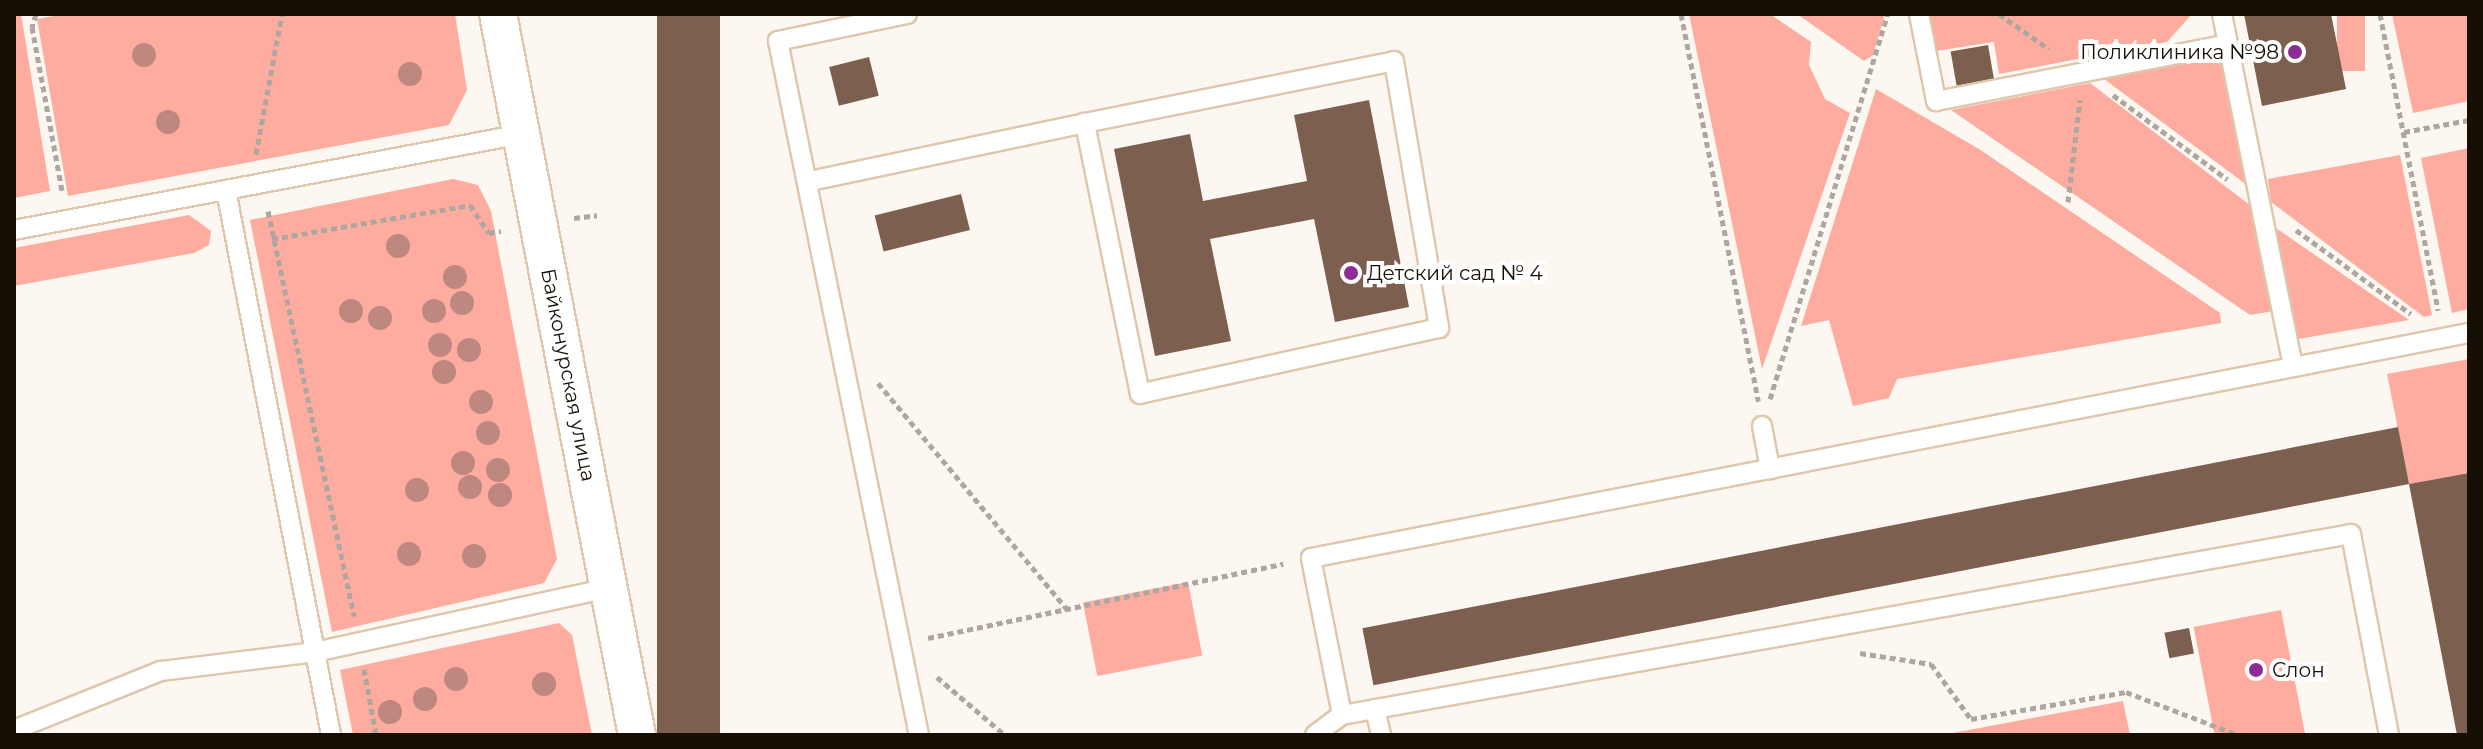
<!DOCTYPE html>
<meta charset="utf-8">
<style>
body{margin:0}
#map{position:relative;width:2483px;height:749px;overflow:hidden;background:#fcf7f1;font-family:Montserrat,sans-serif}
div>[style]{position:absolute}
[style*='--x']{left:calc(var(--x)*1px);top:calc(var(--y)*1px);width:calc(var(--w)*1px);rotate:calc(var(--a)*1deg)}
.green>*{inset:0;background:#feac9f;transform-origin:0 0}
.building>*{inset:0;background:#7c5f4f;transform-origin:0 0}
.path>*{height:5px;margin-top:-2.5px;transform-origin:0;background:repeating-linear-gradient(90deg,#ada7a0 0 6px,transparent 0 10px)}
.roads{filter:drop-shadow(2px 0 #dec7ac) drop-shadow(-2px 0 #dec7ac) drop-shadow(0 2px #dec7ac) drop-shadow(0 -2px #dec7ac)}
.lane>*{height:18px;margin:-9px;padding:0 9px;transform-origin:9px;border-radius:9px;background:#fff}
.street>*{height:36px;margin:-18px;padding:0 18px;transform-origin:18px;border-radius:18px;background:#fff}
.trees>*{width:24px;height:24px;margin:-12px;border-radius:50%;background:#be877f}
.dots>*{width:22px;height:22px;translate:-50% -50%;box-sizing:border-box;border:4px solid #fff;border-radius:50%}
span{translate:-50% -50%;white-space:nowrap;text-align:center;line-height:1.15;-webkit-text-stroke:8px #fff;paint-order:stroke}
.poi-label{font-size:20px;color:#160f06}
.right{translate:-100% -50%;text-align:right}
.left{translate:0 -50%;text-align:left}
.street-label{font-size:20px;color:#160f06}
.frame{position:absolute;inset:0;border:16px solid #160f06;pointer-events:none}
</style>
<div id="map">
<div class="green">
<div style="clip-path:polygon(14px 14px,21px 14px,50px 191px,14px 198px)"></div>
<div style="clip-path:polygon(65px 14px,455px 14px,467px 90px,449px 125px,68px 196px,37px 19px)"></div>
<div style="clip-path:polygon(1689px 14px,1770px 14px,1811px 42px,1809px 65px,1825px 99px,1850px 113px,1762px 369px)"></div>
<div style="clip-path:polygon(1797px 14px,1885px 14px,1873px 55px,1864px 61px)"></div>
<div style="clip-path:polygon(1929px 14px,2192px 14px,2167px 42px,1999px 74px,1994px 42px,1936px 51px)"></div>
<div style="left:2337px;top:14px;width:28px;height:57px"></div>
<div style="clip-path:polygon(2392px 14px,2469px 14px,2469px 101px,2413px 113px)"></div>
<div style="clip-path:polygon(2220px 57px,2251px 188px,2104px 79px)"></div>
<div style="clip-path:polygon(2090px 83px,2251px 206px,2273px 311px,2250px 315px,1951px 110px)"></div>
<div style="clip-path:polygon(1876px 89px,1979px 149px,2220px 313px,2221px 323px,1897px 379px,1889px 398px,1853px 406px,1829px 320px,1801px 326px)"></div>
<div style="clip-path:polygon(2469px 148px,2469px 309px,2452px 313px,2421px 158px)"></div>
<div style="clip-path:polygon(2400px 155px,2432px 315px,2424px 317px,2271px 202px,2268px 179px)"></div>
<div style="clip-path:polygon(453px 179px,478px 185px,491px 211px,557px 559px,544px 583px,332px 632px,250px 220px)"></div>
<div style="clip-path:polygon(189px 215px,211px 231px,209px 245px,194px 253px,14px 286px,14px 248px)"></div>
<div style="clip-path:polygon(2273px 226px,2409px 320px,2298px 339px)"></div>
<div style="clip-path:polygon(2469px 359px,2469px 473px,2409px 484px,2387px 374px)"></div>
<div style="left:1188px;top:582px;width:75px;height:107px;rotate:79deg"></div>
<div style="left:2281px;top:610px;width:127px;height:89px;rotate:79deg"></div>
<div style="clip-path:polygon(559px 623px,572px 635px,592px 735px,353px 735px,340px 670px)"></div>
<div style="clip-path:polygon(2123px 701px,2130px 735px,1942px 735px)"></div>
</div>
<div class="building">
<div style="left:657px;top:14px;width:63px;height:734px"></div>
<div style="clip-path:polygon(2244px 14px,2331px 14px,2346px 89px,2262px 106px)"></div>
<div style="left:1988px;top:45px;width:35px;height:38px;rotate:80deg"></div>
<div style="left:869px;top:57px;width:40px;height:41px;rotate:76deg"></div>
<div style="clip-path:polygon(1369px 100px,1409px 307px,1335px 322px,1314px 219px,1210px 239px,1231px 341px,1155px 356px,1114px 149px,1190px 134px,1203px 201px,1307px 181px,1294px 115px)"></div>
<div style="left:961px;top:194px;width:37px;height:89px;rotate:76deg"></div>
<div style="left:2398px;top:427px;width:58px;height:1055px;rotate:79deg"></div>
<div style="clip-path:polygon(2469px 473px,2469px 735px,2457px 735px,2409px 484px)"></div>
<div style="left:2189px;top:628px;width:26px;height:25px;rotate:79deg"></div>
</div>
<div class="path">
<div style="--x:36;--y:14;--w:14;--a:107"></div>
<div style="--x:32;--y:27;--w:167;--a:79.6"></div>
<div style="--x:1681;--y:14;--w:395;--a:78.7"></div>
<div style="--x:1999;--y:14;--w:61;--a:35"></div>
<div style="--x:2380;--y:14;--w:302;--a:78.9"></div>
<div style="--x:2113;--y:95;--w:142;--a:36.4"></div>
<div style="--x:2404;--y:132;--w:66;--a:-10.5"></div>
<div style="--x:256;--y:154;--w:142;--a:-79.5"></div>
<div style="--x:2068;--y:202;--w:103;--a:-83.3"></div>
<div style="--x:268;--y:211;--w:414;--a:78"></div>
<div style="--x:574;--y:218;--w:23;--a:-7"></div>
<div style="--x:2296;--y:230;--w:142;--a:36.1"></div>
<div style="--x:272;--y:239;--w:201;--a:-9.7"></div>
<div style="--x:470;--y:205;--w:34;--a:56"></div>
<div style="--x:489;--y:233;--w:12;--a:-9"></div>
<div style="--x:878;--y:383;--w:295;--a:50.1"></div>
<div style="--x:1770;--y:399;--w:403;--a:-73"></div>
<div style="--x:928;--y:638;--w:363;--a:-11.8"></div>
<div style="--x:1860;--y:653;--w:72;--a:8.8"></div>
<div style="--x:1931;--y:664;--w:68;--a:54"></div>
<div style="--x:1971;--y:719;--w:157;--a:-9.9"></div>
<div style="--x:2126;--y:692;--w:120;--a:21"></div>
<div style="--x:364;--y:669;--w:67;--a:79.7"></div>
<div style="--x:937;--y:677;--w:89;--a:40.5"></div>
</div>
<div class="roads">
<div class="lane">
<div style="--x:907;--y:14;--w:132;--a:168.2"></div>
<div style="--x:778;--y:41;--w:708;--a:78.52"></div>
<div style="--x:1919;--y:14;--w:89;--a:78.9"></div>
<div style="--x:1936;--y:101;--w:298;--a:-11"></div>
<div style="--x:2222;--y:14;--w:360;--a:78.6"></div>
<div style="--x:810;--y:181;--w:281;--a:-11.9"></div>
<div style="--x:1085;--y:123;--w:315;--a:-11.3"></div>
<div style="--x:1394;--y:61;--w:271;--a:80.4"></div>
<div style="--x:1439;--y:328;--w:306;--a:167.6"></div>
<div style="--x:1140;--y:394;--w:277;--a:-101.5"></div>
<div style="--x:226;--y:190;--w:555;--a:79.09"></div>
<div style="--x:14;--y:230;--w:517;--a:-10.7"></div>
<div style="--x:1762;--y:426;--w:44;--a:79.5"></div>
<div style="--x:1375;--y:709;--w:27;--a:77"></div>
<div style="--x:1342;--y:715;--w:160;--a:-101.2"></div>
<div style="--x:1311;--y:558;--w:1180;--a:-11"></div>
<div style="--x:14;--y:730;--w:158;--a:-21.9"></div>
<div style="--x:161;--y:671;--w:155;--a:-7"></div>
<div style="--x:315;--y:652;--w:301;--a:-12.3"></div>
<div style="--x:1315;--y:735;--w:34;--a:-37"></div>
<div style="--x:1342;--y:715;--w:1025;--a:-10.17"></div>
<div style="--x:2351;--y:534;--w:205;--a:79.3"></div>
</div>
<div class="street">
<div style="--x:498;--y:14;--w:734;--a:79.09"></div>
</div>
</div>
<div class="trees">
<div style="left:144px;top:55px"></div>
<div style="left:410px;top:74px"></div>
<div style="left:168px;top:122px"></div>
<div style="left:398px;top:246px"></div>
<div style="left:455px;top:277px"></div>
<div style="left:462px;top:303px"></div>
<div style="left:351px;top:311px"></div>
<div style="left:434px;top:311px"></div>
<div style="left:380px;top:318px"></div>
<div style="left:440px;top:345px"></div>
<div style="left:469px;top:350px"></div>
<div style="left:444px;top:372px"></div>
<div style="left:481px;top:402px"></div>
<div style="left:488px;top:433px"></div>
<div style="left:463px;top:463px"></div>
<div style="left:498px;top:470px"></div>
<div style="left:470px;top:487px"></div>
<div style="left:417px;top:490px"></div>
<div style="left:500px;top:495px"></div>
<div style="left:409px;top:554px"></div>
<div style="left:474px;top:556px"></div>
<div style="left:456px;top:679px"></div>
<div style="left:544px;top:684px"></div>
<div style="left:425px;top:699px"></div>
<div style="left:390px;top:712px"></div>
</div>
<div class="dots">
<div style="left:2295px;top:52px;background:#8d2c95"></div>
<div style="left:1351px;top:273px;background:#8d2c95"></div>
<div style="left:2256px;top:670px;background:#8d2c95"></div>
</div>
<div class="poi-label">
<span class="right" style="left:2279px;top:52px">Поликлиника №98</span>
<span class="left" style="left:1367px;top:273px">Детский сад № 4</span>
<span class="left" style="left:2272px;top:670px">Слон</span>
</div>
<div class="street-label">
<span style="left:568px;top:375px;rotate:79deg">Байконурская улица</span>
</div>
<div class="frame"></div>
</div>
